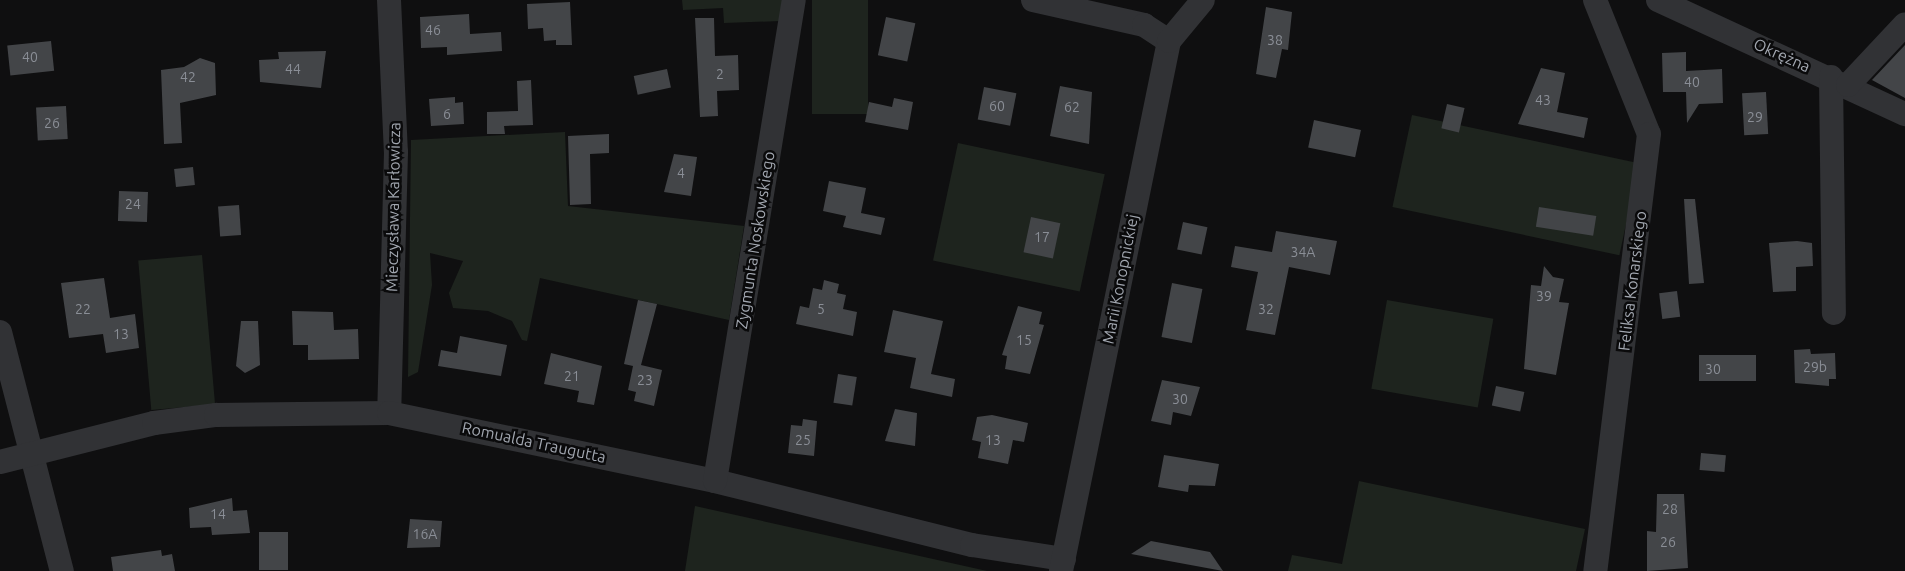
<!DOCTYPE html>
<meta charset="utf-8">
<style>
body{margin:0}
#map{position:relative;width:1905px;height:571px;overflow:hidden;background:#0f0f10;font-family:Ubuntu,sans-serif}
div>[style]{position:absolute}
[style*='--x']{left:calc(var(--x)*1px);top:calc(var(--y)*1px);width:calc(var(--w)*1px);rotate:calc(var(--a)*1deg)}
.green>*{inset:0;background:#1e241e;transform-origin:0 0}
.building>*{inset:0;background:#434548;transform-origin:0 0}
.minor>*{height:24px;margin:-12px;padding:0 12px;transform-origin:12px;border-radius:12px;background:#313235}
span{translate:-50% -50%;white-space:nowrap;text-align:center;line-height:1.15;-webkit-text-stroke:5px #0a0a0b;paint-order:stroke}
.number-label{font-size:14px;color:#8a8e96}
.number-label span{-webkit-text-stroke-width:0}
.street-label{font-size:16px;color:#a2a7b0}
</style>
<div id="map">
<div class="green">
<div style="clip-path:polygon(682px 0,783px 0,780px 21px,724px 23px,723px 8px,683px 10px)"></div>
<div style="left:812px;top:0;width:56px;height:114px"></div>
<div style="left:1412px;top:115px;width:232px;height:94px;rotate:12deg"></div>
<div style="clip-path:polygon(565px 132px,568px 206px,744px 226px,729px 320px,540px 278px,527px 341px,522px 340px,512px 321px,488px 311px,453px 308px,449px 293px,463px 261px,430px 253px,432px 285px,418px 372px,408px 377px,411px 140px)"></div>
<div style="left:958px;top:143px;width:150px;height:120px;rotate:12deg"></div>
<div style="left:202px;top:255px;width:150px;height:64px;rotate:85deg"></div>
<div style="left:1387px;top:300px;width:108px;height:90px;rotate:10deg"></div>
<div style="clip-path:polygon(1359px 481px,1585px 529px,1576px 571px,1288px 571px,1292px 555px,1342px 564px)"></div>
<div style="clip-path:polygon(695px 506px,987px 571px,685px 571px)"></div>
</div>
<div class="building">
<div style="clip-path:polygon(570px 2px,572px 45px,556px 45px,556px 40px,544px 41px,543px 28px,528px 29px,527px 4px)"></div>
<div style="clip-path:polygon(1266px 7px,1292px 12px,1288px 50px,1282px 49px,1276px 78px,1256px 74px)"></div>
<div style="clip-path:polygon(469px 14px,470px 34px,501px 32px,502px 51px,447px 55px,447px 47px,421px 48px,420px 17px)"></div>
<div style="left:886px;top:17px;width:30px;height:39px;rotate:12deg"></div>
<div style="clip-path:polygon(695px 18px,714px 18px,715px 56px,738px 55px,739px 90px,717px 91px,718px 116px,700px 117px)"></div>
<div style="left:51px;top:41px;width:30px;height:44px;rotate:84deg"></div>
<div style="clip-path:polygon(1905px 45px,1905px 98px,1872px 80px)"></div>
<div style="clip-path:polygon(326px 51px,321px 88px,260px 82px,259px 60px,279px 59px,278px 52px)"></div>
<div style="clip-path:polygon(1686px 52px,1686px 71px,1722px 69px,1723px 103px,1699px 104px,1687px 123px,1686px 92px,1663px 92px,1662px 53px)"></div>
<div style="clip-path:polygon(200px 58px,215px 63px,216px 95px,180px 103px,182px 143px,164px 144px,161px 70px,184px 67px)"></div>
<div style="clip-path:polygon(1541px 68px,1565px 73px,1557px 112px,1588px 118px,1584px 138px,1518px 124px)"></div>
<div style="left:667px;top:69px;width:19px;height:34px;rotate:78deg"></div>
<div style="clip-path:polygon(531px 80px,533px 125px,504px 126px,505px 134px,487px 134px,487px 112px,518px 111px,517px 81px)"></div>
<div style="clip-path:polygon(1060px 86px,1092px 92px,1089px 144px,1050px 136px)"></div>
<div style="left:984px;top:87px;width:33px;height:33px;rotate:11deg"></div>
<div style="left:1766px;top:92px;width:42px;height:24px;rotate:87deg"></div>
<div style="clip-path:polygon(455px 97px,455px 103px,463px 102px,464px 124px,431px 126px,429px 99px)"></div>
<div style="clip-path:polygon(894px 98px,913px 102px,908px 130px,865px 122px,869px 102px,892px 107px)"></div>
<div style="left:1447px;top:104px;width:18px;height:25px;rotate:13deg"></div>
<div style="left:66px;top:106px;width:33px;height:30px;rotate:87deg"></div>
<div style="left:1314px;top:120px;width:48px;height:28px;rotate:12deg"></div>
<div style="clip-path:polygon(609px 134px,609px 153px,590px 154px,591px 204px,570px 205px,568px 136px)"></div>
<div style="clip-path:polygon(674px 154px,697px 157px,691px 196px,664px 192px)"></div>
<div style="left:193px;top:167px;width:18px;height:19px;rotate:84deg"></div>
<div style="clip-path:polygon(829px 181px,866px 188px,861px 213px,885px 218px,881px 235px,843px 227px,846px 216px,823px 211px)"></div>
<div style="left:119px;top:191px;width:29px;height:30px;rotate:2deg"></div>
<div style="clip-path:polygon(1684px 199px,1695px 199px,1704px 283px,1689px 284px)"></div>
<div style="left:239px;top:205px;width:30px;height:21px;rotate:86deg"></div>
<div style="left:1539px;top:207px;width:58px;height:20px;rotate:9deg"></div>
<div style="left:1031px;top:217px;width:30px;height:36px;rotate:12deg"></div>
<div style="left:1183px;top:222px;width:25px;height:28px;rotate:12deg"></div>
<div style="clip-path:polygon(1276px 231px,1337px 241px,1330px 275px,1289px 267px,1275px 335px,1246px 330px,1258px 272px,1231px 267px,1235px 246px,1272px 252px)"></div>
<div style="clip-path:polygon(1797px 241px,1812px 243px,1813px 266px,1796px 267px,1796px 291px,1773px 292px,1769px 243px)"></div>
<div style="clip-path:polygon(1544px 266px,1553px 277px,1564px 279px,1559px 302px,1569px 303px,1556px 375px,1524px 369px,1531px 285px,1541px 286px)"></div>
<div style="clip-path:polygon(104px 278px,110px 318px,135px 314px,139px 348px,106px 353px,103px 334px,69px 338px,61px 283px)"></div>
<div style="clip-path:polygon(824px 280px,839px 284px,837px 293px,846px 295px,843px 309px,857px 312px,853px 336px,796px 324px,800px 306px,809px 308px,813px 288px,822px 290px)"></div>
<div style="left:1172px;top:283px;width:31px;height:55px;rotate:11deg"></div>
<div style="left:1677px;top:291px;width:26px;height:18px;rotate:83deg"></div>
<div style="clip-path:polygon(638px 300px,657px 304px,641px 365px,662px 370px,654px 406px,634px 401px,636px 392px,628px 390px,633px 366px,624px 364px)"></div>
<div style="clip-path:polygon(1018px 306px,1042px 312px,1039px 324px,1044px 325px,1030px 374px,1005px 369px,1007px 356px,1002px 355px)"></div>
<div style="clip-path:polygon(893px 310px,943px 321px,931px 374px,955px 379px,952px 397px,910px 388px,916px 358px,884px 352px)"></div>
<div style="clip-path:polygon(292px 311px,333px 312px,334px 330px,358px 329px,359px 359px,308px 360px,308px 345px,293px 345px)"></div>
<div style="clip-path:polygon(241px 321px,258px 321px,260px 365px,245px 373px,236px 366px)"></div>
<div style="clip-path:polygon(460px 336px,507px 345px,501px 376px,438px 366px,441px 350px,457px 353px)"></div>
<div style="clip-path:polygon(1810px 349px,1811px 354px,1835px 353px,1836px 379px,1829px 379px,1829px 386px,1795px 383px,1794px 350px)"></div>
<div style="clip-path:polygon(551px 353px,602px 366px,594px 405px,577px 402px,579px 391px,544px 384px)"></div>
<div style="left:1756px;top:355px;width:26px;height:57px;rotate:90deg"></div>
<div style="left:838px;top:374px;width:19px;height:29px;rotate:9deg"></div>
<div style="clip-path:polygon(1162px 380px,1200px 387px,1191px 416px,1173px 412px,1171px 425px,1151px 421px)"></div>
<div style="left:1496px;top:386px;width:29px;height:20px;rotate:12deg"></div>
<div style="clip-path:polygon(895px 409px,917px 413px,915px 446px,885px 441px)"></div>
<div style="clip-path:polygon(992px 415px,1028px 423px,1024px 442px,1013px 440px,1008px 464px,978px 458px,981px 442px,972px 440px,977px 417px)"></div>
<div style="clip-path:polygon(803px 419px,817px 421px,814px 456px,788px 453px,791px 425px,802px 426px)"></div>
<div style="left:1701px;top:453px;width:25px;height:17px;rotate:5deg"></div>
<div style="clip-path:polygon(1164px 455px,1219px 464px,1215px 486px,1189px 485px,1188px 492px,1158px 487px)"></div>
<div style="clip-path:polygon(1657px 494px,1684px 494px,1688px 568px,1647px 571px,1647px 531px,1656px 532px)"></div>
<div style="clip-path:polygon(232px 498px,233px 511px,247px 510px,250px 533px,212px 535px,211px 527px,190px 528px,189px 508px)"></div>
<div style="clip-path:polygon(410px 519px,442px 521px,440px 547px,407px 548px)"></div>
<div style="left:259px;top:532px;width:29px;height:38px"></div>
<div style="clip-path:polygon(1151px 541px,1210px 552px,1223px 571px,1131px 554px)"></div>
<div style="clip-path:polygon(161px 550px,162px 556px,172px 554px,175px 571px,113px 571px,111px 557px)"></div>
</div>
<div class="minor">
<div style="--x:389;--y:0;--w:152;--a:87.4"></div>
<div style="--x:396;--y:152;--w:261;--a:91.5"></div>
<div style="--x:1033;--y:0;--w:114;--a:12.7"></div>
<div style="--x:1144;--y:25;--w:30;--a:33"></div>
<div style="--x:1595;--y:0;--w:144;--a:68.1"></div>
<div style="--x:1649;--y:134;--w:440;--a:97"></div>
<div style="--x:1658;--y:0;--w:272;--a:24.8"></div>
<div style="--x:1831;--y:77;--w:236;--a:89.3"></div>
<div style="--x:1848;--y:85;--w:83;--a:-46.9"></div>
<div style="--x:0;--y:332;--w:247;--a:75.5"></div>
<div style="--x:0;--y:462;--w:159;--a:-14.2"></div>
<div style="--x:154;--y:423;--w:63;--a:-7.4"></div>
<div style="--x:216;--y:415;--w:173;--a:-0.7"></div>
<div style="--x:389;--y:413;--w:333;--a:11.8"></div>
<div style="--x:715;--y:481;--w:265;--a:14"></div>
<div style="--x:972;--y:545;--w:93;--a:8.7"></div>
<div style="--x:715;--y:481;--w:487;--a:-80.7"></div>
<div style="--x:1061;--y:571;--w:541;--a:-78.48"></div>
<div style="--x:1169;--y:41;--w:53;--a:-50.3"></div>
</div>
<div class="number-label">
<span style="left:433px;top:30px">46</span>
<span style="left:1275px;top:40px">38</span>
<span style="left:30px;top:57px">40</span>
<span style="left:293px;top:69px">44</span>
<span style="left:720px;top:74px">2</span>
<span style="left:188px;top:77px">42</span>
<span style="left:1692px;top:82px">40</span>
<span style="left:1543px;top:100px">43</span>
<span style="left:997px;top:106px">60</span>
<span style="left:1072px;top:107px">62</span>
<span style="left:447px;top:114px">6</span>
<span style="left:1755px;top:117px">29</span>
<span style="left:52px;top:123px">26</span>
<span style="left:681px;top:173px">4</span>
<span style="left:133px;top:204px">24</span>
<span style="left:1042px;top:237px">17</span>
<span style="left:1303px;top:252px">34A</span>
<span style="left:1544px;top:296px">39</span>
<span style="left:83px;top:309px">22</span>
<span style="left:821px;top:309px">5</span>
<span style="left:1266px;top:309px">32</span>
<span style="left:121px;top:334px">13</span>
<span style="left:1024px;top:340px">15</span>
<span style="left:1815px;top:367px">29b</span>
<span style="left:1713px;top:369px">30</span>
<span style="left:572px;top:376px">21</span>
<span style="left:645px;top:380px">23</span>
<span style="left:1180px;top:399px">30</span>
<span style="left:803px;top:440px">25</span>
<span style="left:993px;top:440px">13</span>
<span style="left:1670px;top:509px">28</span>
<span style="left:218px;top:514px">14</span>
<span style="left:425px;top:534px">16A</span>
<span style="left:1668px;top:542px">26</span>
</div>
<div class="street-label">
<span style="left:1782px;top:55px;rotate:24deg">Okrężna</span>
<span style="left:393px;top:207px;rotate:-89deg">Mieczysława Karłowicza</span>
<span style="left:755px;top:240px;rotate:-81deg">Zygmunta Noskowskiego</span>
<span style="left:1120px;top:279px;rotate:-79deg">Marii Konopnickiej</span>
<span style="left:1632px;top:281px;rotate:-83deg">Feliksa Konarskiego</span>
<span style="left:534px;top:442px;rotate:12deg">Romualda Traugutta</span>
</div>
</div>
